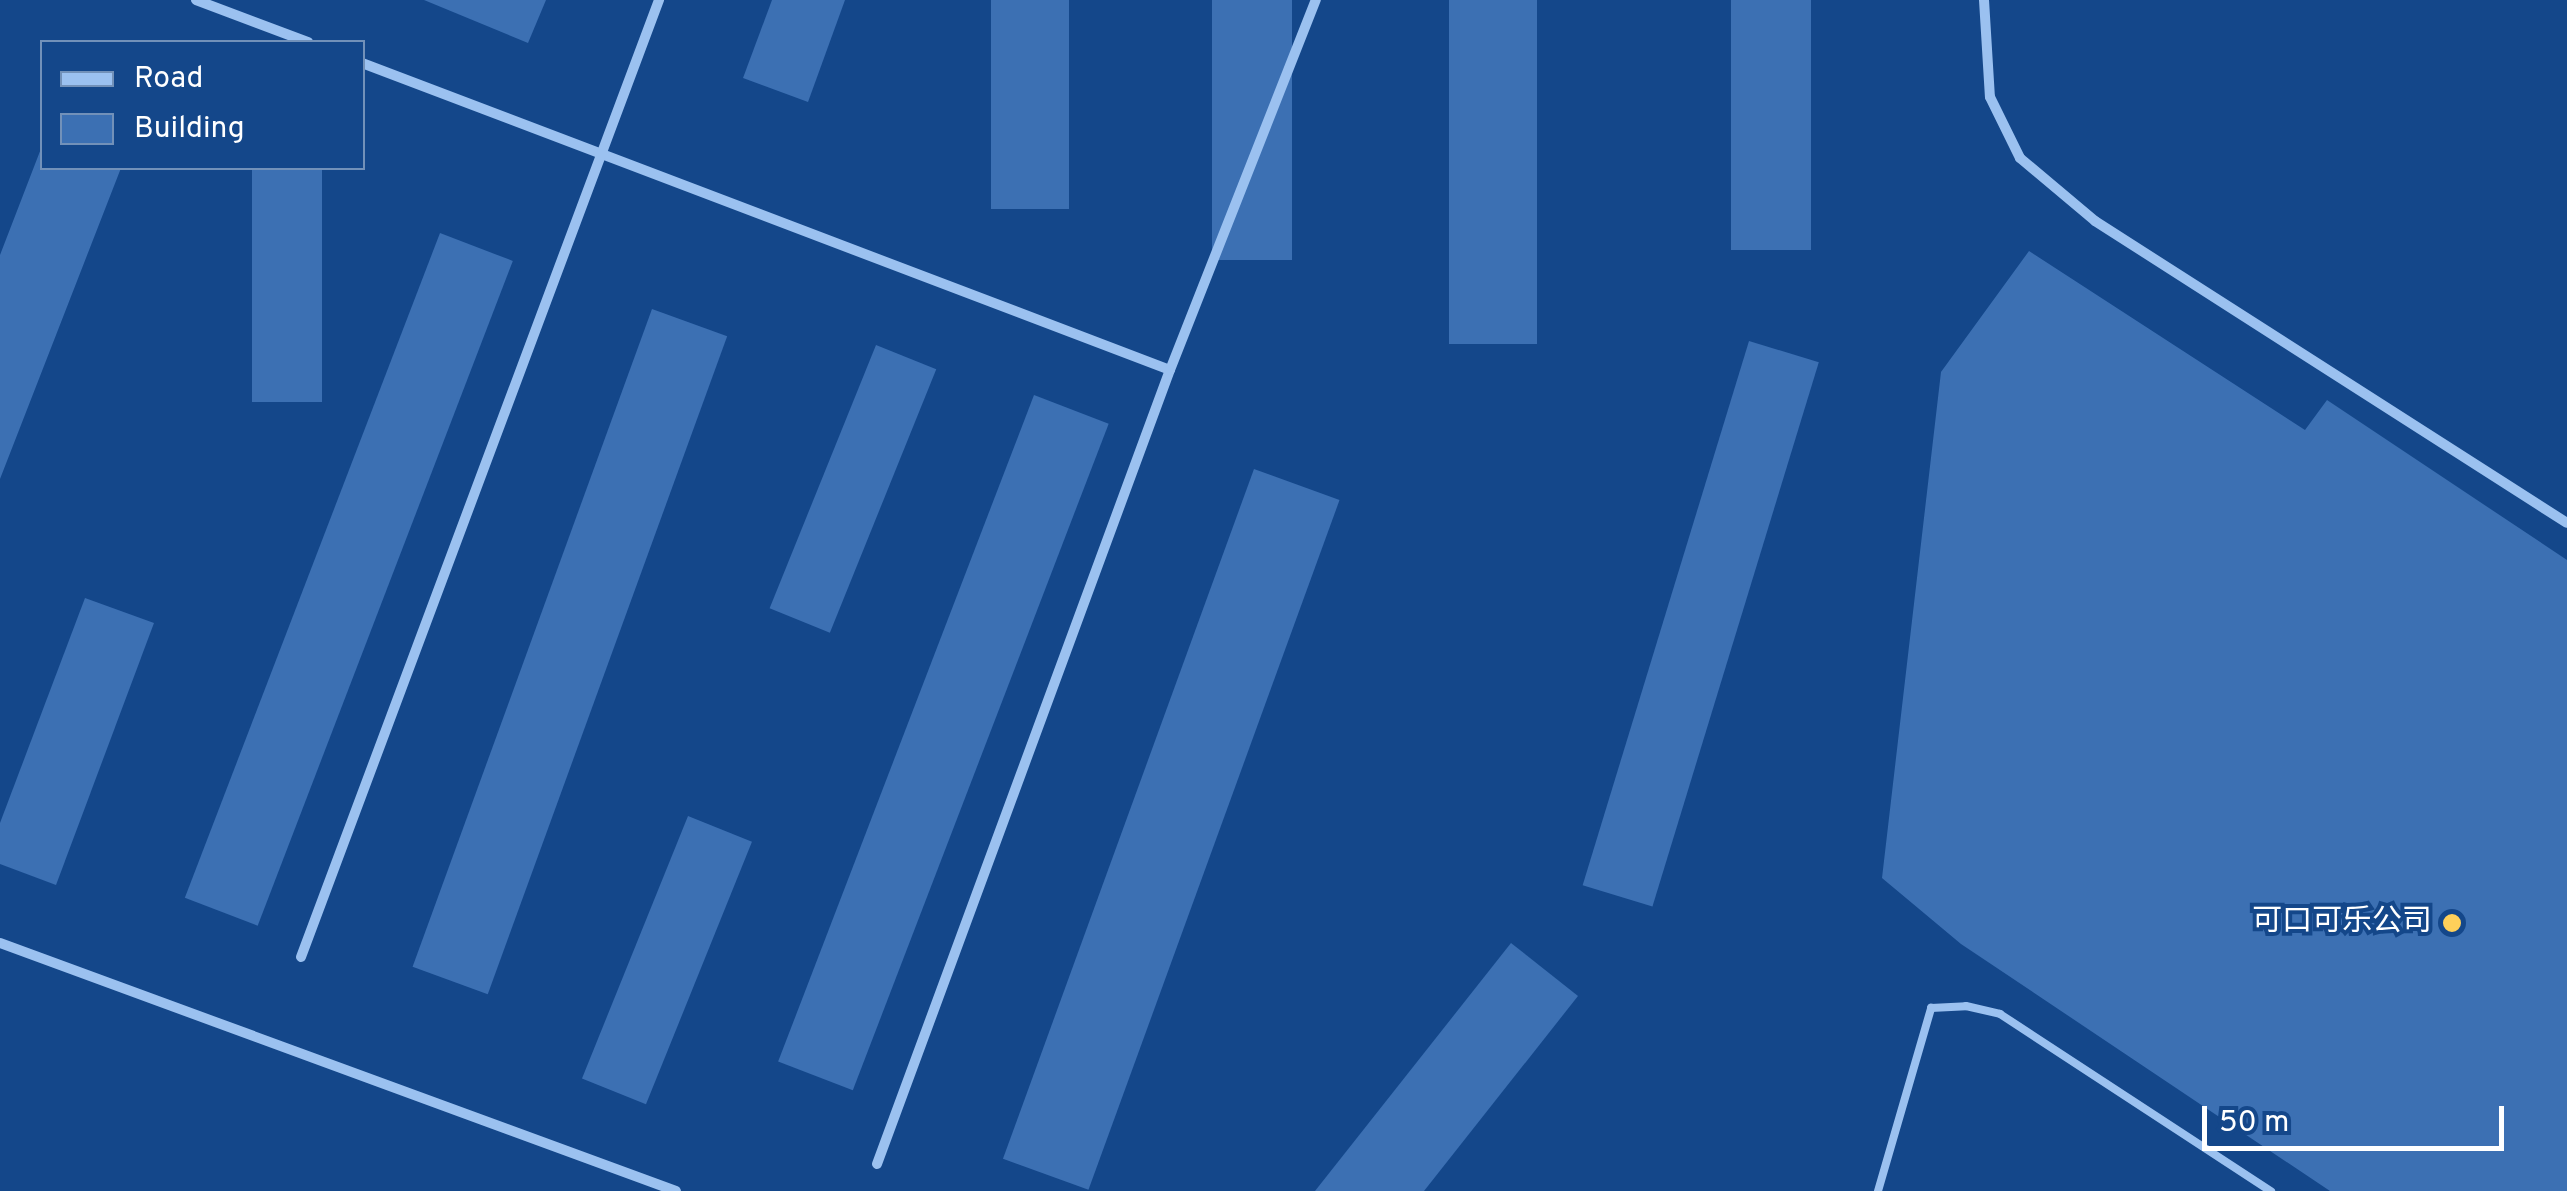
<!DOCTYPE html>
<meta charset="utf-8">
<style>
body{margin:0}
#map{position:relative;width:2567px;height:1191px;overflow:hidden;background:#14478a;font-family:Overpass,"Noto Sans SC",sans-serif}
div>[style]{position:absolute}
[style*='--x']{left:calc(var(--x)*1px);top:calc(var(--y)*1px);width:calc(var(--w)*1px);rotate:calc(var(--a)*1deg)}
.building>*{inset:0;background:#3c70b3;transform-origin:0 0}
.lane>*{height:8px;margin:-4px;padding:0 4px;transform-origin:4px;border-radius:4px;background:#9bc1f0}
.street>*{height:10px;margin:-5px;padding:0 5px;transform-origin:5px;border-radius:5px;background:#9bc1f0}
.dots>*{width:28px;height:28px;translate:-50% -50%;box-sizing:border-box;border:5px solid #14478a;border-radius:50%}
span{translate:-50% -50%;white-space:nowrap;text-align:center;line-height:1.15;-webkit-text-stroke:8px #14478a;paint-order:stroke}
.poi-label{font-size:30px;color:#fff}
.right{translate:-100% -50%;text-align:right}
.legend{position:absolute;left:40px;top:40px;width:325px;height:130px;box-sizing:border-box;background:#14478a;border:2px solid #7291b9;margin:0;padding:12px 18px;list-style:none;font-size:30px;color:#fff}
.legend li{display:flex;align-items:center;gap:20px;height:50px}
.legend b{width:50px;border:2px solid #7291b9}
.scale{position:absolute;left:2202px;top:1106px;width:302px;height:45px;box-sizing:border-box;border:5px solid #fff;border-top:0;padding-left:12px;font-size:30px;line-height:35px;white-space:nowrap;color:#fff;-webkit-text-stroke:8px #14478a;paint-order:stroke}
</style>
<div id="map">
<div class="building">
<div style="clip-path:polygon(424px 0,546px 0,528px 43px)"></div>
<div style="clip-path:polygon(772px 0,845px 0,808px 102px,743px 78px)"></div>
<div style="left:991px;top:0;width:78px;height:209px"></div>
<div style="left:1212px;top:0;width:80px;height:260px"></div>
<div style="left:1449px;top:0;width:88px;height:344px"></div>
<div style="left:1731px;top:0;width:80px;height:250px"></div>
<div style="clip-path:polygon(42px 146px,42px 168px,121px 168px,0 479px,0 255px)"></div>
<div style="left:252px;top:168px;width:70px;height:234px"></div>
<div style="left:440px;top:233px;width:78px;height:712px;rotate:21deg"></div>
<div style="clip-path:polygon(2029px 251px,2305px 430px,2327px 400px,2567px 560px,2567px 1191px,2330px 1191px,1961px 944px,1882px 878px,1941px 372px)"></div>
<div style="left:652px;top:309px;width:80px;height:700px;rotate:20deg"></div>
<div style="left:1749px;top:341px;width:73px;height:569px;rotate:17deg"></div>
<div style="left:876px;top:345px;width:65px;height:284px;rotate:22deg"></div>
<div style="left:1034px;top:395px;width:80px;height:714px;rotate:21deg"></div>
<div style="left:1254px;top:469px;width:91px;height:734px;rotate:20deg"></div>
<div style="clip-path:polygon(85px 598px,154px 623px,56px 885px,0 864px,0 823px)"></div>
<div style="left:688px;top:816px;width:69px;height:283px;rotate:22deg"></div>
<div style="clip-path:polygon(1511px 943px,1578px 996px,1424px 1191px,1315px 1191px)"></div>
</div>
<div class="lane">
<div style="--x:1878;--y:1191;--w:191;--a:-73.8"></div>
<div style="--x:1931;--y:1008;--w:35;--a:-3"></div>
<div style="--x:1966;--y:1006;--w:35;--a:13"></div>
<div style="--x:2000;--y:1014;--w:324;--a:33.2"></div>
</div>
<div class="street">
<div style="--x:196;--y:0;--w:120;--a:20.6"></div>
<div style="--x:1984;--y:0;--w:97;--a:86.5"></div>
<div style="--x:1990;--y:97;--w:68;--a:63.8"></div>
<div style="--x:2020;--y:158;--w:98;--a:40"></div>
<div style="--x:2095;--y:221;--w:560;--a:32.61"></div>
<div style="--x:362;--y:63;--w:864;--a:20.8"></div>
<div style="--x:0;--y:943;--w:720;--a:20.15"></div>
<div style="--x:301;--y:957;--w:1022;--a:-69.49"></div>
<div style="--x:877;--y:1164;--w:846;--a:-69.75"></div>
<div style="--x:1170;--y:370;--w:398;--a:-68.5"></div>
</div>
<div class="dots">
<div style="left:2452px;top:923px;background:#ffd05a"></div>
</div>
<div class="poi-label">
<span class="right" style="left:2432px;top:923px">可口可乐公司</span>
</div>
<ul class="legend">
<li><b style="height:12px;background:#9bc1f0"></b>Road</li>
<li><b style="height:28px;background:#3c70b3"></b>Building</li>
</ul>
<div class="scale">50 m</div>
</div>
